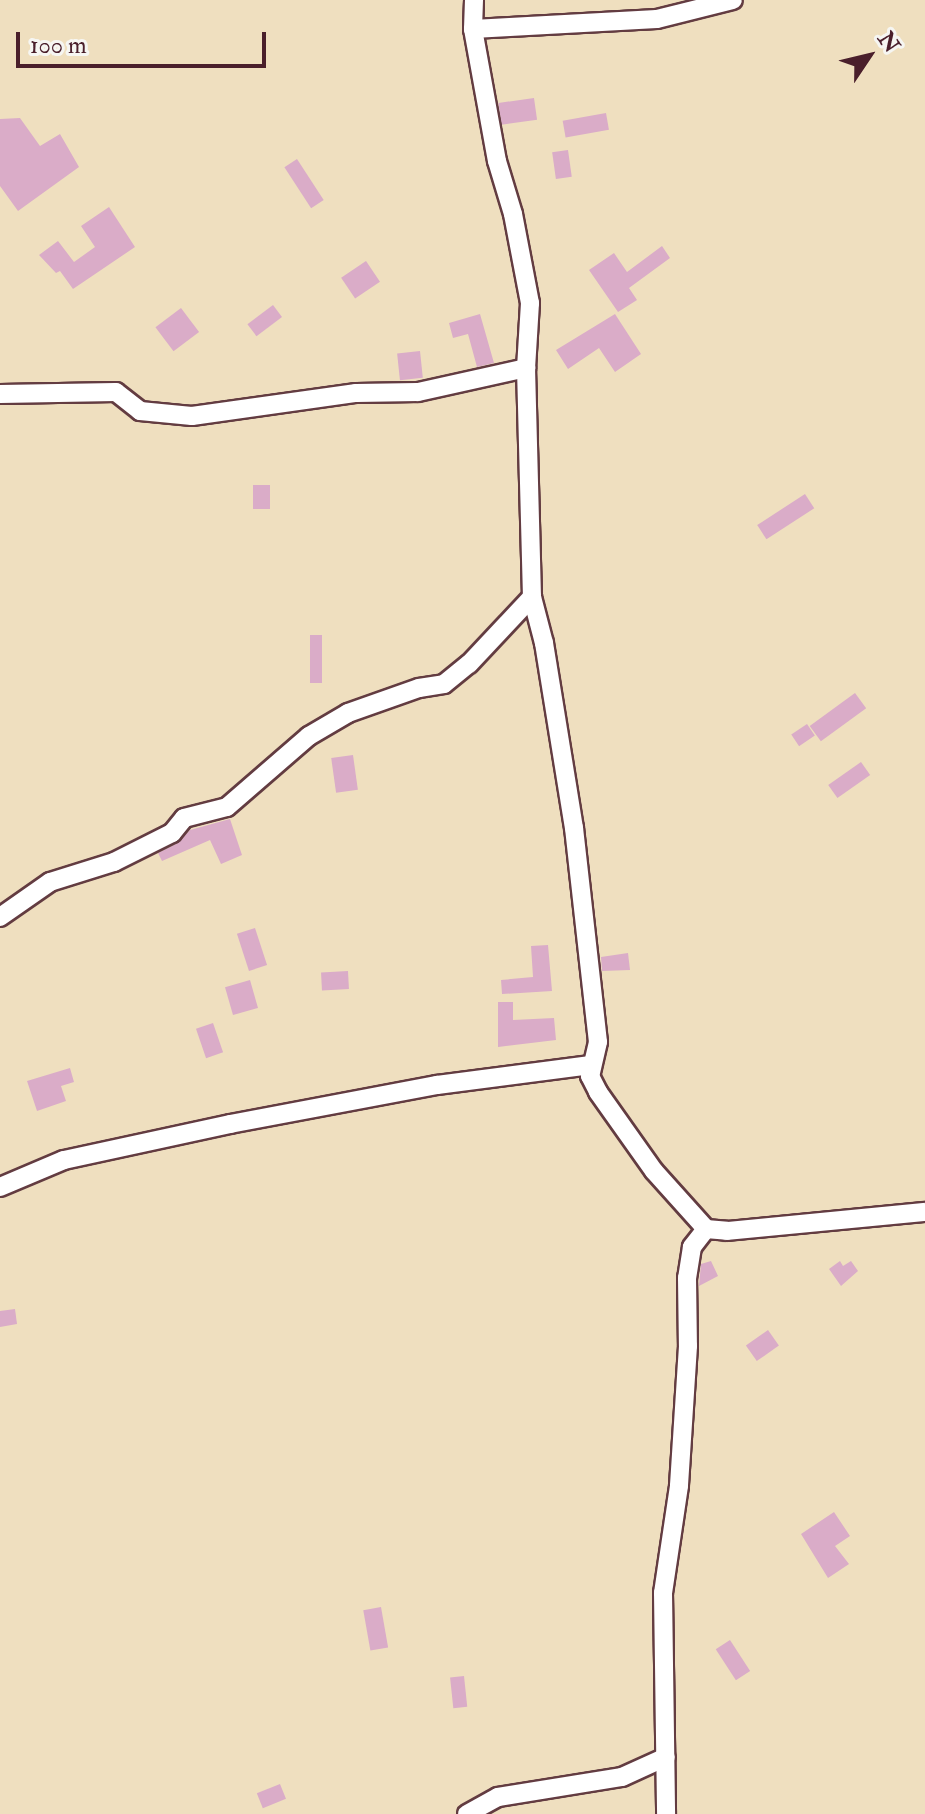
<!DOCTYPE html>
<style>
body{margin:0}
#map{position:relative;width:925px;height:1814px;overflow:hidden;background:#efdfbf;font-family:"IM FELL Double Pica",serif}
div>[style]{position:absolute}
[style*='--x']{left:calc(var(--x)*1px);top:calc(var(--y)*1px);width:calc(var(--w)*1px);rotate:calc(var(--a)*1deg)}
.building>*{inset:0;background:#daacc8;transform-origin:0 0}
.roads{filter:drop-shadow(2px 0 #633c41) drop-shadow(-2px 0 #633c41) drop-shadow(0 2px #633c41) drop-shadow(0 -2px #633c41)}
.minor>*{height:18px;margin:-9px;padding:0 9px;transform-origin:9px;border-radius:9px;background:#fff}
span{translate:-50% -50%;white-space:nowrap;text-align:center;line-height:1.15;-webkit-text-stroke:6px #f6f6f2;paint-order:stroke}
.north{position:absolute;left:829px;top:16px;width:80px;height:80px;-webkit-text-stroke:6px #f6f6f2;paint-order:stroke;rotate:55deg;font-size:22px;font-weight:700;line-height:32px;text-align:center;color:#4a1f2b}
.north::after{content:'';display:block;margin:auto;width:28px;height:36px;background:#4a1f2b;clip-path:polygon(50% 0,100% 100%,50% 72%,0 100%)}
.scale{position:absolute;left:16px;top:32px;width:250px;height:36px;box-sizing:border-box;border:4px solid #4a1f2b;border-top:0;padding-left:10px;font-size:24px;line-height:28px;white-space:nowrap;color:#4a1f2b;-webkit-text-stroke:6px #f6f6f2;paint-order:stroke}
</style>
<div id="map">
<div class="building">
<div style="left:534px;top:98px;width:22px;height:36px;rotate:82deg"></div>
<div style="left:606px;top:113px;width:17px;height:44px;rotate:80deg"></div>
<div style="clip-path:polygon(20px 118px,40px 146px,60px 134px,79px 167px,18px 211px,0 186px,0 119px)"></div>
<div style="left:568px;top:150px;width:27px;height:16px;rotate:82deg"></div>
<div style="left:297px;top:159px;width:49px;height:15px;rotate:57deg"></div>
<div style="clip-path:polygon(109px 207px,135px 247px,73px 289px,60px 271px,56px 273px,39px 255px,58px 241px,74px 262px,95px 247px,81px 226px)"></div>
<div style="clip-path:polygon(662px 246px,670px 258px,629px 288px,637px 300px,618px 312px,589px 270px,614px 253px,627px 272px)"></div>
<div style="left:366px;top:261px;width:25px;height:30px;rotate:56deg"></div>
<div style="left:273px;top:305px;width:15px;height:32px;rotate:53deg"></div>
<div style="left:181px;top:308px;width:30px;height:32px;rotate:53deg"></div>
<div style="clip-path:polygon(480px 314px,494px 363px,477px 367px,468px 334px,453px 338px,449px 323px)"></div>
<div style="clip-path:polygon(615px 314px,641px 354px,615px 372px,599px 348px,568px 369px,556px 350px)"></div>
<div style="left:420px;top:351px;width:27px;height:23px;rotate:84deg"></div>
<div style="left:253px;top:485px;width:17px;height:24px"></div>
<div style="left:805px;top:494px;width:17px;height:57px;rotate:57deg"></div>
<div style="left:310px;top:635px;width:12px;height:48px"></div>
<div style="left:855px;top:693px;width:19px;height:56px;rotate:54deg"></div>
<div style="left:807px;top:724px;width:14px;height:19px;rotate:56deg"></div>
<div style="left:353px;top:755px;width:35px;height:22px;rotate:82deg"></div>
<div style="left:861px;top:762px;width:16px;height:40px;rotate:55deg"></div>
<div style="clip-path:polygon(230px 819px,242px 855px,221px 864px,210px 840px,162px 861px,158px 853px,178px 843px,190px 830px)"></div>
<div style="left:255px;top:928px;width:39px;height:19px;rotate:72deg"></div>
<div style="clip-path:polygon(548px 945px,552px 991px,502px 994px,501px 980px,533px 977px,531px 946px)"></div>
<div style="clip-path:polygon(628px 953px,630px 970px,602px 971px,601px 957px)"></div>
<div style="left:348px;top:971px;width:18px;height:27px;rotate:87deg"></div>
<div style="left:250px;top:980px;width:29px;height:26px;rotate:74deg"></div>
<div style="clip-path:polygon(498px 1002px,513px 1002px,513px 1020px,554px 1018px,556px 1040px,498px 1047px)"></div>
<div style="left:213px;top:1023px;width:31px;height:18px;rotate:71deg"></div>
<div style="clip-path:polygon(70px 1068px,74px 1082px,61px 1086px,66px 1101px,37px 1111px,27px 1081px)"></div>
<div style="clip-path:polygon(711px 1261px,718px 1276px,699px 1286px,701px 1264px)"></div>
<div style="clip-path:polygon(840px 1261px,843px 1266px,851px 1261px,858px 1271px,841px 1286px,829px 1269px)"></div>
<div style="clip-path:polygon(15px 1309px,17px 1324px,0 1327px,0 1311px)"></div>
<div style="left:768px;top:1330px;width:19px;height:27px;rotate:55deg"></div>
<div style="clip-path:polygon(834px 1512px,850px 1536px,835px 1546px,849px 1564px,828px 1578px,801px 1534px)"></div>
<div style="left:381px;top:1607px;width:41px;height:18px;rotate:80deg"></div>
<div style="left:730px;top:1640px;width:37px;height:17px;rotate:57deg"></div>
<div style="left:464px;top:1676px;width:31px;height:14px;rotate:84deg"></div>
<div style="left:280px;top:1784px;width:16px;height:25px;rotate:68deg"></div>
</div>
<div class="roads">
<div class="minor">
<div style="--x:474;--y:0;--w:29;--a:92"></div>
<div style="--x:473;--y:29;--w:134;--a:79.7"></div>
<div style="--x:497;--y:161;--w:55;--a:73.2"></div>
<div style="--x:513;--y:214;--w:91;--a:79.2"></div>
<div style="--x:530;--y:303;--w:65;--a:93.5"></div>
<div style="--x:526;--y:368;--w:229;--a:88.5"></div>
<div style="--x:532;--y:597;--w:48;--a:75.4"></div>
<div style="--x:544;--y:643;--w:187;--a:80.8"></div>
<div style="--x:574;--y:828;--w:215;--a:83.6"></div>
<div style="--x:598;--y:1042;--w:35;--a:103"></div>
<div style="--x:590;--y:1076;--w:18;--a:63"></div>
<div style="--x:598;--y:1092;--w:97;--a:54.7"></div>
<div style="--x:654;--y:1171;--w:78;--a:48.1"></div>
<div style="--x:706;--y:1229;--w:23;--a:128"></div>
<div style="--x:692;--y:1247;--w:31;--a:99"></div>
<div style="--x:687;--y:1278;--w:68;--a:89.2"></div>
<div style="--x:688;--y:1346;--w:140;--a:93.7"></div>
<div style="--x:679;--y:1486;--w:108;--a:98.5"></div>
<div style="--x:663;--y:1593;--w:221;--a:89.2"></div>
<div style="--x:473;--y:29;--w:184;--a:-3.1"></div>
<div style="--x:657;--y:19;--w:78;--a:-14"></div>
<div style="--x:0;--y:394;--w:116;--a:-1"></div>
<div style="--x:116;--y:392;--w:31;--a:38"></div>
<div style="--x:140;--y:411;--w:52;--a:5.5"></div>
<div style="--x:192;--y:416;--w:166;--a:-8"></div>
<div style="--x:356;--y:393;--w:62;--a:-0.9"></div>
<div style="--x:418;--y:392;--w:111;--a:-12.5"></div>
<div style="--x:0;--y:917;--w:61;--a:-35"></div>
<div style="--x:50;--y:882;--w:67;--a:-17.4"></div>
<div style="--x:114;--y:862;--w:65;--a:-26.6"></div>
<div style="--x:172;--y:833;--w:19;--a:-51"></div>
<div style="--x:184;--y:818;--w:44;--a:-14.3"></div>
<div style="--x:227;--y:807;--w:108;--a:-40.9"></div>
<div style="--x:309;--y:736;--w:45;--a:-30.5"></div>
<div style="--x:348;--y:713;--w:75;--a:-19.4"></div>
<div style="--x:419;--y:688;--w:25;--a:-9"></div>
<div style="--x:444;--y:684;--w:32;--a:-39"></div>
<div style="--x:469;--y:664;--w:92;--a:-46.8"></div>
<div style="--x:0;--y:1187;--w:69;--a:-22.9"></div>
<div style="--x:64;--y:1160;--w:170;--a:-12.2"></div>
<div style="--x:230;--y:1124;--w:211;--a:-10.7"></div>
<div style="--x:437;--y:1085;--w:155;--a:-7.4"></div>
<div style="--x:706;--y:1229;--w:21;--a:5"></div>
<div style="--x:727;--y:1231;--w:199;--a:-5.5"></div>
<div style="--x:467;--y:1814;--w:35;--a:-29"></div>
<div style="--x:498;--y:1797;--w:126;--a:-9.2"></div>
<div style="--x:622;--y:1777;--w:48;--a:-24.4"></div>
</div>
</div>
<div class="north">N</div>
<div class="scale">100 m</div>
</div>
